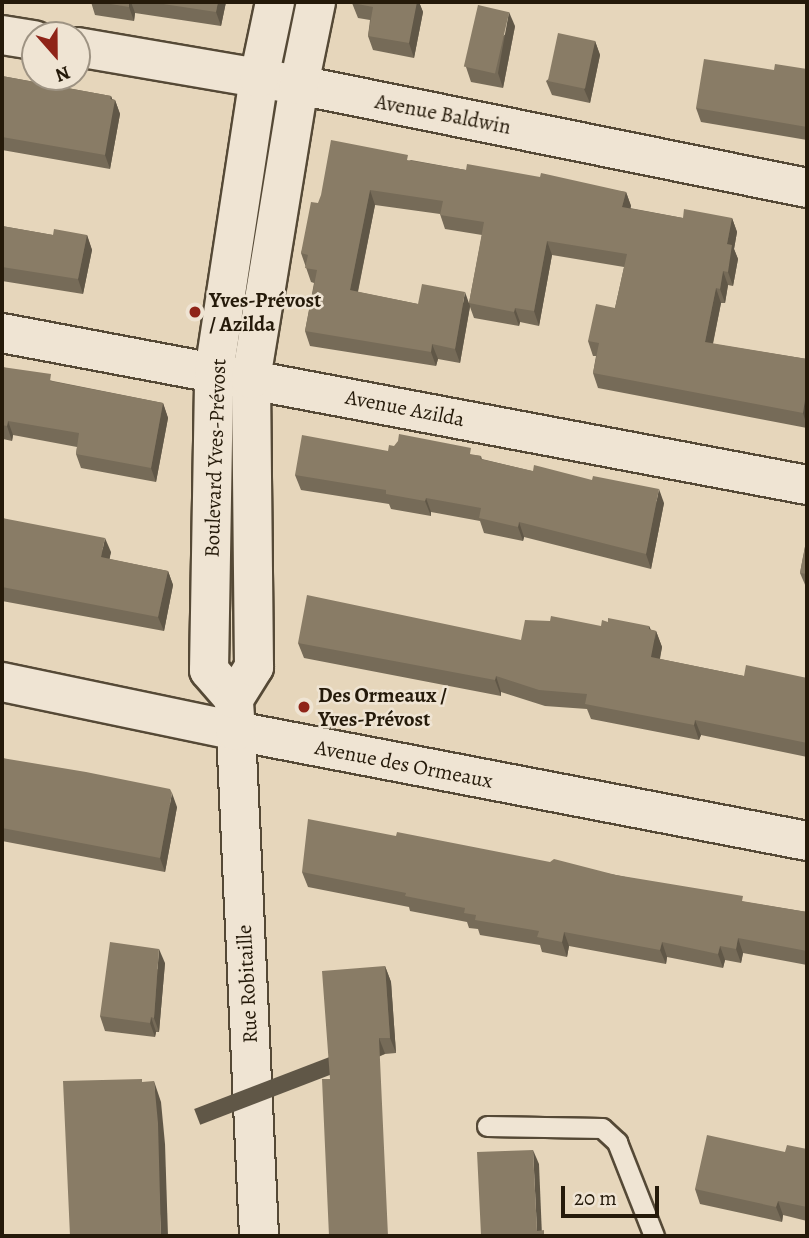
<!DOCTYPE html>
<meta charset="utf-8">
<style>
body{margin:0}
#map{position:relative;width:809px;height:1238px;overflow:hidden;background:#e6d6bb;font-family:Alegreya,serif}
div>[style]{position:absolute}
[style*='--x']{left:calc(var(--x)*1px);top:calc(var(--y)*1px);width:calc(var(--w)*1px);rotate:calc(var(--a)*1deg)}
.roads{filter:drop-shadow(2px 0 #554936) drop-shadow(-2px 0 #554936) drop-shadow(0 2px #554936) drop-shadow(0 -2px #554936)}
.service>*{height:19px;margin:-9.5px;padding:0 9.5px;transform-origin:9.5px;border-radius:9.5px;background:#efe4d3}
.minor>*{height:38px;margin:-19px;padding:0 19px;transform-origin:19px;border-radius:19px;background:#efe4d3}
.tertiary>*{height:38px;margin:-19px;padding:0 19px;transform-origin:19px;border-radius:19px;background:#efe4d3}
.wall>*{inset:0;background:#766b58}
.shaded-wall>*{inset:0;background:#605747;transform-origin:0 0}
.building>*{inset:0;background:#897c66;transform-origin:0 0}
.dots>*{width:19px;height:19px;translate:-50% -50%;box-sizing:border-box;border:4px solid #efe4d3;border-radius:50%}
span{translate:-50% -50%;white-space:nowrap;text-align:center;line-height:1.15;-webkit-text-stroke:5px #efe4d3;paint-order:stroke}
.street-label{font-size:21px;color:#251a0a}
.poi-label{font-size:21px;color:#251a0a;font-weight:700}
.left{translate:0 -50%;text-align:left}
.frame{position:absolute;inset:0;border:4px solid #251a0a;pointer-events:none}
.north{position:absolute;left:21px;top:21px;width:70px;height:70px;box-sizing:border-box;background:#efe4d3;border:2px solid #9e9383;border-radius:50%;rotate:159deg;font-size:19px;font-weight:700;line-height:28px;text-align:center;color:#251a0a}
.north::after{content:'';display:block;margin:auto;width:24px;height:32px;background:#8f2418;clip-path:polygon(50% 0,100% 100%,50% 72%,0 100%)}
.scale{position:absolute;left:561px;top:1186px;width:98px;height:32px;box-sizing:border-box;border:4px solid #251a0a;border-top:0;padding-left:9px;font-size:21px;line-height:24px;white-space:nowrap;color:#251a0a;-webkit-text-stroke:5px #efe4d3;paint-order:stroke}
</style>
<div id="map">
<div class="roads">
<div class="service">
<div style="--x:487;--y:1126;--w:115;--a:1"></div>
<div style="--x:602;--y:1128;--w:21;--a:43"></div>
<div style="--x:617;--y:1142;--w:101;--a:68.5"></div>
</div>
<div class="minor">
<div style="--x:2;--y:35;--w:33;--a:9"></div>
<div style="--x:77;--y:47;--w:225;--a:9.7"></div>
<div style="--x:299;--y:85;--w:518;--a:11.46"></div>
<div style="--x:2;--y:333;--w:819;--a:10.69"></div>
<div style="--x:236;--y:731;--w:506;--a:87.39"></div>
</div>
<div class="tertiary">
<div style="--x:2;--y:682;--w:239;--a:11.8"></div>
<div style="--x:236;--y:731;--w:581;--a:10.9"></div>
<div style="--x:234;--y:699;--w:38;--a:-131"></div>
<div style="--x:209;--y:670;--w:298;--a:-89"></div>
<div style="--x:214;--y:372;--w:297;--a:-81.3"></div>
<div style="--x:259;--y:78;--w:78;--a:-78.1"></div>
<div style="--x:236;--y:731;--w:32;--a:-94"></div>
<div style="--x:234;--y:699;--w:38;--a:-58"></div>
<div style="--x:254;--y:667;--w:288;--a:-90.6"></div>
<div style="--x:251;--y:379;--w:298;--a:-80.7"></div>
<div style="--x:299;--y:85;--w:85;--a:-78.4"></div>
</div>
</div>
<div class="wall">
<div style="clip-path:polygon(91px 2px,226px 2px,221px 26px,135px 13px,134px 21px,95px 15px)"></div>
<div style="clip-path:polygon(419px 2px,423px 12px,414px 58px,373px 50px,368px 36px,370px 20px,358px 18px,352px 3px)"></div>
<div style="clip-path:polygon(515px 26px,503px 88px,471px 82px,466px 67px)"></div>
<div style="clip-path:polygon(595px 41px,600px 55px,590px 103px,552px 95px,546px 81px)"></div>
<div style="clip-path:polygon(807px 69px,807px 140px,701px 122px,696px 108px,774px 70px)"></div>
<div style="clip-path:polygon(2px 76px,111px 96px,112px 99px,115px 100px,120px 114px,110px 169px,2px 150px)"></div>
<div style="clip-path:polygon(evenodd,411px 160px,466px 170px,626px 192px,631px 206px,630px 208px,683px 218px,732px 218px,737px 232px,734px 249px,738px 259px,733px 286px,728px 285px,725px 303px,721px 303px,713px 344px,807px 359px,807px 428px,598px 388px,593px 373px,596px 356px,593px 356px,588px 341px,615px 308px,624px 267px,552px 255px,539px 326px,520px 322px,519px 326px,474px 318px,470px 307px,460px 363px,438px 359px,436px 366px,310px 346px,305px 331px,314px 283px,311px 282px,301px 253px,318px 203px,411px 160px,375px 205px,440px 214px,445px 229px,482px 235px,469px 303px,418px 304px,358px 292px,375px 205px)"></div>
<div style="clip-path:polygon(2px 226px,53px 235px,87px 235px,92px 250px,83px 294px,2px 281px)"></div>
<div style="clip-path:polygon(2px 367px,53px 381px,163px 403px,168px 418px,156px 482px,81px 468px,76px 454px,77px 447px,13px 435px,12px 441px,3px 439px,2px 446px)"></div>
<div style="clip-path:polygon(388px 451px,473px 455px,481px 456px,482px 459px,664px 503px,651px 569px,524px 537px,523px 541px,484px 533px,480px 521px,431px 512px,431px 516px,391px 509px,389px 504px,301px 490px,295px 475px)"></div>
<div style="clip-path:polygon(2px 518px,111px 552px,109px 559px,168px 571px,173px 585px,164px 631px,2px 601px)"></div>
<div style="clip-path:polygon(807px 536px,807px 588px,806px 587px,800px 573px)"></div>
<div style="clip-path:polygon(601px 626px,649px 626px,651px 630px,656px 631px,662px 647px,660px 659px,744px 676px,807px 678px,807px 757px,701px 735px,699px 740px,591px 719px,587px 709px,545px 706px,501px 692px,501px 696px,304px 658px,298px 643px,521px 640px)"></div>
<div style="clip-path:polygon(2px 758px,177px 807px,165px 872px,2px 841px)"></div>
<div style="clip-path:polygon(396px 836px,616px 875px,745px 902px,807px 912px,807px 965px,743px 953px,741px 963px,725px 960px,723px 968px,667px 957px,666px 964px,569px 946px,567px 957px,542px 952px,540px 945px,480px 935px,478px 929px,469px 928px,467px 922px,410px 911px,409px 907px,308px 887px,302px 872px)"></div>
<div style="clip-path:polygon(165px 963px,159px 1032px,156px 1032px,155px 1037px,105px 1031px,100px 1016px)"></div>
<div style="clip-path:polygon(385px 966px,391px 982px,396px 1053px,385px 1054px,330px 1079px)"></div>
<div style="clip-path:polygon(807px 1149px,807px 1221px,783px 1215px,782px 1222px,700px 1204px,695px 1189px,785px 1152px)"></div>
</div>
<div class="shaded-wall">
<div style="clip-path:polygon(129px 2px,131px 2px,135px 13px,134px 21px,129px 7px)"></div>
<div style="clip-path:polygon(218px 2px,226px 2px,221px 26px,216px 12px)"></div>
<div style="clip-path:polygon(414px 2px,419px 2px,423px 12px,414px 58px,409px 43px)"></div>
<div style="clip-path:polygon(509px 12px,515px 26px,503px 88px,498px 73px)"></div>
<div style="clip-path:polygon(595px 41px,600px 55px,590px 103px,584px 89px)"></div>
<div style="clip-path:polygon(111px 96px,114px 104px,115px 100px,120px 114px,110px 169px,105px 155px)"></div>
<div style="clip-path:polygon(370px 190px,375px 205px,355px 305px,350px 290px)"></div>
<div style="clip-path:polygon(626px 192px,631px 206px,628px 221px,622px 207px)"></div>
<div style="clip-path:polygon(732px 218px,737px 232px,734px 249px,738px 259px,733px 286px,728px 272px,727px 244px)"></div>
<div style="clip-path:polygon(87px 235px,92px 250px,83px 294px,78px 279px)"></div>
<div style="clip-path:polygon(547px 241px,552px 255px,539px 326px,534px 311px)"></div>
<div style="clip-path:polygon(723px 271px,728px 285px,725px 303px,720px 289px)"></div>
<div style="clip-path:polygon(716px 288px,721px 303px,710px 357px,705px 342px)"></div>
<div style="clip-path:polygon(465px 292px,470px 306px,460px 363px,455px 349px)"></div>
<div style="clip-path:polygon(515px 308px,520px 322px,519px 326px,514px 312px)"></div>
<div style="clip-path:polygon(432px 344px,438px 359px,436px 366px,431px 352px)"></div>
<div style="clip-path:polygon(807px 386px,807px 426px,803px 413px)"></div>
<div style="clip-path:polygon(163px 403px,168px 418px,156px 482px,151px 468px)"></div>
<div style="clip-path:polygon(8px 421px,13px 435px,12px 441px,7px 426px)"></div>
<div style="clip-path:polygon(659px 489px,664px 503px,651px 569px,646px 554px)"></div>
<div style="clip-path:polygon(426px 498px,431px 512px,431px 516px,425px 501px)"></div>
<div style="clip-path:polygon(519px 522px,524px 537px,523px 541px,518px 527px)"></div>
<div style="clip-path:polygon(105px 538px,111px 552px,107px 572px,101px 557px)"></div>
<div style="clip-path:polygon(168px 571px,173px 585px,164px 631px,158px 617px)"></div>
<div style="clip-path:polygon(649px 626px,655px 640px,656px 631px,662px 647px,657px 672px,651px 657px,649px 629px)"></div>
<div style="clip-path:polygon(496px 676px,501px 692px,501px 696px,495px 680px)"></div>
<div style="clip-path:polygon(695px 720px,701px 735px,699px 740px,694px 725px)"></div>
<div style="clip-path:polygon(172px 793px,177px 807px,165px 872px,160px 858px)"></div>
<div style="clip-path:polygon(564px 932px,569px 946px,567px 957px,562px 942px)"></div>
<div style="clip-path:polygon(738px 938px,743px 953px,741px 963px,736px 949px)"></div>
<div style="clip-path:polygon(662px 942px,667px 957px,666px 964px,660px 950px)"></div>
<div style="clip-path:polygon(720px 946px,725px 960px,723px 968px,718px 954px)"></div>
<div style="clip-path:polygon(159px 949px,165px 963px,159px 1032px,154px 1018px)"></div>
<div style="clip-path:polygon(385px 966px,391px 982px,396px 1053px,390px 1038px)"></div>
<div style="clip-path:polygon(151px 1017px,156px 1032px,155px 1037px,150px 1023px)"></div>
<div style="left:379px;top:1038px;width:17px;height:198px;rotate:69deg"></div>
<div style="clip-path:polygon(154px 1081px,161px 1102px,165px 1144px,168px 1236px,161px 1236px)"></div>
<div style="clip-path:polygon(533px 1150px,539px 1164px,542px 1236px,537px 1231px)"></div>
<div style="clip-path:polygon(778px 1201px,783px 1215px,782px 1222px,776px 1207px)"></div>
</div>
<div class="building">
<div style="clip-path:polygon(98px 2px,129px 2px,129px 7px)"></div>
<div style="clip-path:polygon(150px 2px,218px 2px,216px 12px)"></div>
<div style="clip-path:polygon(353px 2px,417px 2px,409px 43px,368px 36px,373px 7px,352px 3px)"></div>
<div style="left:478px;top:5px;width:32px;height:63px;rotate:13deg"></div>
<div style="left:558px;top:33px;width:38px;height:49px;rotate:12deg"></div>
<div style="clip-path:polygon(704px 59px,774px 70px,775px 64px,807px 69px,807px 127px,696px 108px)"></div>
<div style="clip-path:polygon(2px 76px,111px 96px,110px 99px,115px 100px,105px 155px,2px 137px)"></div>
<div style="clip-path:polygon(331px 140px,408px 155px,407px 160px,466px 170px,467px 164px,540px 177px,541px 173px,626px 192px,622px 207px,683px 218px,684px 209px,732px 218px,727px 244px,732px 245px,728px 272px,723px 271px,720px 289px,716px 288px,705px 342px,807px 359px,807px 386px,803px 413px,593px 373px,599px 343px,588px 341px,596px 304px,615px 308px,627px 254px,547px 241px,534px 311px,515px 308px,514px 312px,469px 303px,484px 222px,440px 215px,443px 201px,370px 190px,350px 290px,418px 304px,422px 284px,465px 292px,455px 349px,432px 344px,431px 352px,305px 331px,317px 270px,305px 268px,308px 255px,301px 253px,311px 202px,318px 203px,321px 195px)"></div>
<div style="clip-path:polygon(2px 226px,53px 235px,54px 229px,87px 235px,78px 279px,2px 267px)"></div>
<div style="clip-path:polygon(2px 367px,51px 374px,50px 381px,163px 403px,151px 468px,76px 454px,79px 433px,8px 421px,7px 426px,2px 425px)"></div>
<div style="clip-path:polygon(399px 434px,471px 448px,470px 454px,481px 456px,480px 459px,533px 471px,534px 465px,592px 480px,593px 476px,659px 489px,646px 554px,519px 522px,518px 527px,479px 518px,481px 508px,426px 498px,425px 501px,386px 494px,386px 490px,295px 475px,302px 435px,388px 451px,389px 445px,394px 446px,398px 441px)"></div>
<div style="clip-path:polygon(2px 518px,105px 538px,101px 557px,168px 571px,158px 617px,2px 587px)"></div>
<div style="clip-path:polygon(807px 536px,807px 574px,800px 573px)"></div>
<div style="clip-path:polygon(307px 595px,521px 640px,525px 620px,550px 621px,551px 616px,601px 626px,602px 620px,608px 622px,608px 618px,649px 626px,649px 629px,656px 631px,651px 657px,744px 676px,746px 665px,807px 678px,807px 743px,695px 720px,694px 725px,585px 704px,587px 694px,539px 690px,496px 676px,495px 680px,298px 643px)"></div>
<div style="clip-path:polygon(2px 758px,86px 772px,170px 789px,172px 793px,160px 858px,2px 828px)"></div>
<div style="clip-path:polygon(308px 819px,396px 836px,397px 832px,550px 862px,554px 859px,616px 875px,743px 896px,742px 901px,807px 912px,807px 951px,738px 938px,736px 949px,720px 946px,718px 954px,662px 942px,660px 950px,564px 932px,562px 942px,537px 937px,539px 931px,475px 920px,476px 915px,464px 913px,465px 908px,405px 896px,406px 893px,302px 872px)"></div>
<div style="clip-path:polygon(110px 942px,159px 949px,154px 1018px,151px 1017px,150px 1023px,100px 1016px)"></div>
<div style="clip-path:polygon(385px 966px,390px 1038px,379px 1038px,388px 1236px,329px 1236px,322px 1079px,330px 1079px,322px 971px)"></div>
<div style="clip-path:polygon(142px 1079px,142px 1082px,154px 1081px,158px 1123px,161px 1236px,70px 1236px,63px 1081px)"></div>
<div style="clip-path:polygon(707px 1135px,785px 1152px,787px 1145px,807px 1149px,807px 1207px,778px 1201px,776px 1207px,695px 1189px)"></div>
<div style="clip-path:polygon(533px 1150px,537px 1231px,544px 1230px,544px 1236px,487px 1236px,487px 1235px,481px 1235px,477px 1152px)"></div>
</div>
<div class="dots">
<div style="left:195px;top:312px;background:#8f2418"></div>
<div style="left:304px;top:707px;background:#8f2418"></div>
</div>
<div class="street-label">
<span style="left:443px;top:114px;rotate:11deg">Avenue Baldwin</span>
<span style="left:405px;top:408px;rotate:11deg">Avenue Azilda</span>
<span style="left:215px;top:458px;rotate:-88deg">Boulevard Yves-Prévost</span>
<span style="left:404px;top:764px;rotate:11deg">Avenue des Ormeaux</span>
<span style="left:247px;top:984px;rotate:-93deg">Rue Robitaille</span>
</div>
<div class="poi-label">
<span class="left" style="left:209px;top:312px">Yves-Prévost<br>/ Azilda</span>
<span class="left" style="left:318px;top:707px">Des Ormeaux /<br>Yves-Prévost</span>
</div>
<div class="frame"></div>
<div class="north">N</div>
<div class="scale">20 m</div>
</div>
